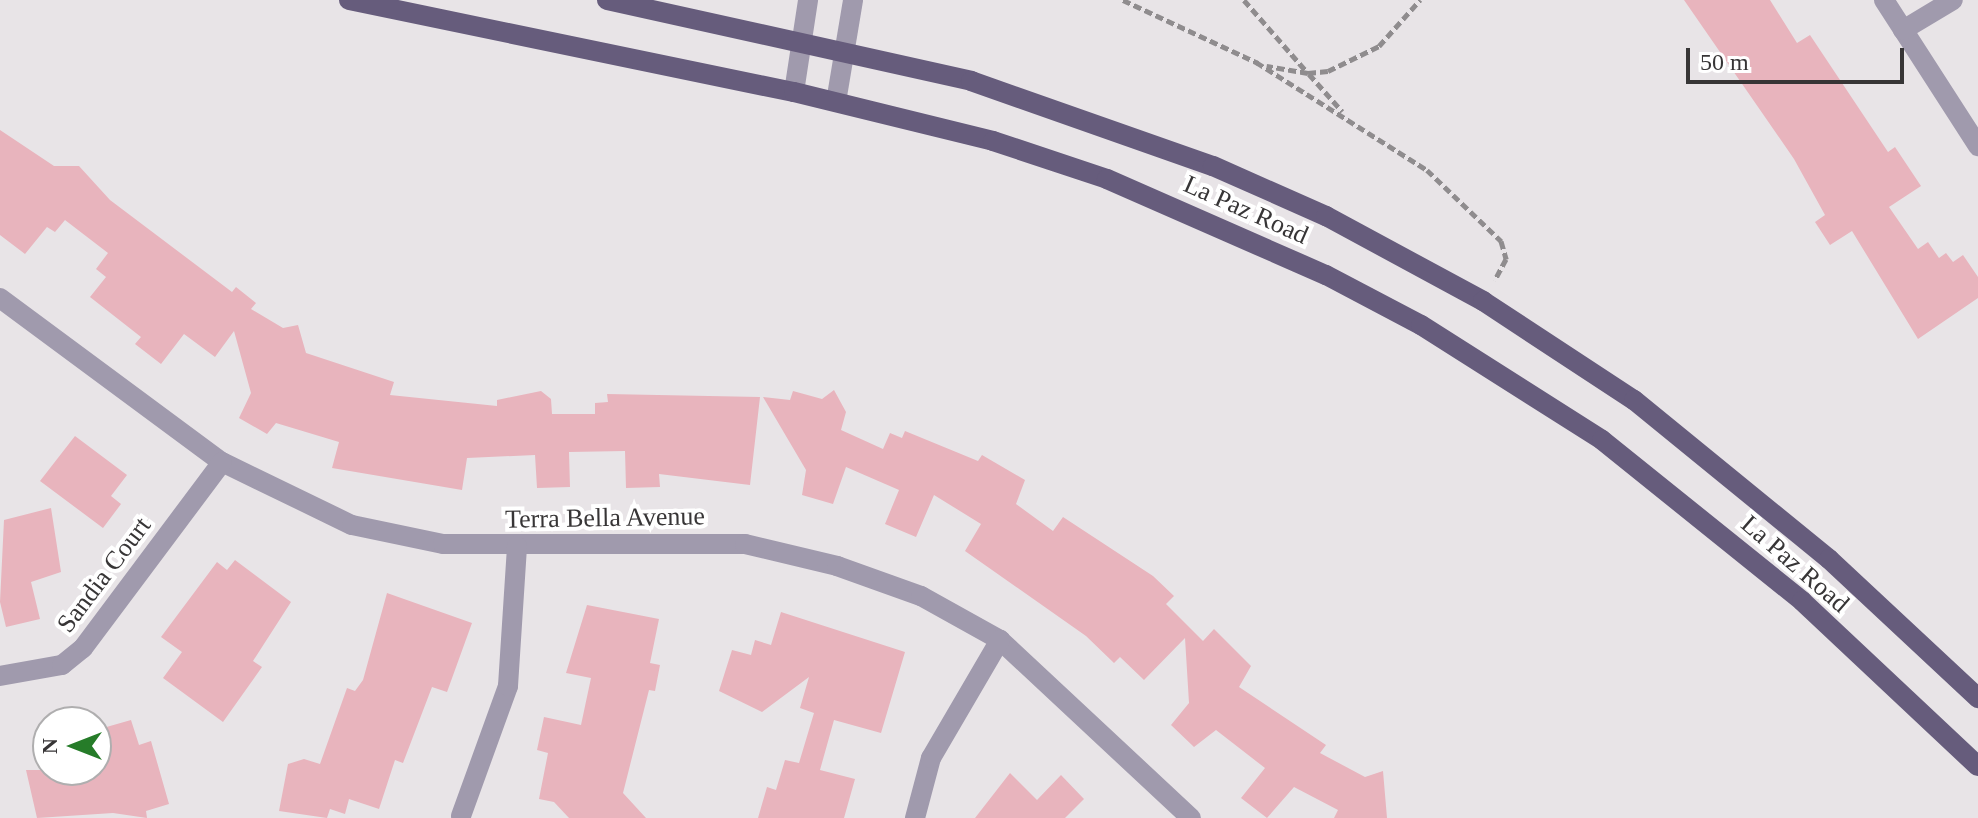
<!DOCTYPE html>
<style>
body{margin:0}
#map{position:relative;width:1978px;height:818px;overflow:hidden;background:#e8e4e7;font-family:Georgia,serif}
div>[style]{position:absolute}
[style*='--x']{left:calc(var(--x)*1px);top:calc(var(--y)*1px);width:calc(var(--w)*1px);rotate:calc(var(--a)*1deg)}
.building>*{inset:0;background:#e8b4bd}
.path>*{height:5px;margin-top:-2.5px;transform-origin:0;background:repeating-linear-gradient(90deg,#8f8c8e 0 8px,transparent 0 12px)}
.street>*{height:20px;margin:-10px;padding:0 10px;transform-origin:10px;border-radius:10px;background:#a09aad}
.primary>*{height:20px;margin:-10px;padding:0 10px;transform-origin:10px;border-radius:10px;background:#665c7c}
span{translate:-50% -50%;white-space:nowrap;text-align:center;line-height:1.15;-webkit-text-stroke:8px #fff;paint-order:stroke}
.street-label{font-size:26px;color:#373536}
.north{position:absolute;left:32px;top:706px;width:80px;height:80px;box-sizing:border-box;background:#fff;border:2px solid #afaeaf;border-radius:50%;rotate:270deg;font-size:22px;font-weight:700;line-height:32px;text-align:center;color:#373536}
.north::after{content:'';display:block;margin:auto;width:28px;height:36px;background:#267c29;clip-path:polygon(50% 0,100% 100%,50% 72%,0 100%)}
.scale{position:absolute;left:1686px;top:48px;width:218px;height:36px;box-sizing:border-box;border:4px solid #373536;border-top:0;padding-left:10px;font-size:24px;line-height:28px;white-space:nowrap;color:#373536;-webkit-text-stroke:6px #fff;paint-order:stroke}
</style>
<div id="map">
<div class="building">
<div style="clip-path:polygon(1684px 0,1770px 0,1797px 43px,1810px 35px,1888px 152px,1895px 147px,1921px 186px,1889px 207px,1918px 249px,1928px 242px,1939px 258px,1946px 253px,1953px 262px,1963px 255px,1978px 277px,1978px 298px,1918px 339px,1852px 231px,1830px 245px,1815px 222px,1825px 215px,1794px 159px)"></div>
<div style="clip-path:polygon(0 130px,54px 166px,79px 166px,110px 200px,232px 292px,236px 287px,256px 303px,251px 309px,283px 328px,298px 325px,306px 353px,394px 382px,390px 395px,497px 406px,497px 400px,541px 391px,551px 399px,552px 414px,595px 414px,595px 403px,608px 402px,607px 394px,760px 397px,750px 485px,659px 474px,660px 487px,626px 488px,625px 451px,569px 452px,570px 487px,537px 488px,535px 455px,467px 458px,462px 490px,332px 468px,339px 442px,276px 423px,267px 434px,239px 418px,251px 393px,234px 331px,215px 357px,184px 334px,161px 364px,135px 344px,141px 337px,90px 297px,106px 277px,96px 269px,108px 253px,65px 220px,55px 232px,47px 227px,25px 254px,0 235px)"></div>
<div style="clip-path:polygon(834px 390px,846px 412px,841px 430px,883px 449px,890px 433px,902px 438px,905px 431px,978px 461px,982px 455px,1025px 480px,1016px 504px,1053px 531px,1063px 517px,1153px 576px,1174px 596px,1166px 604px,1203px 641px,1214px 629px,1251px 666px,1239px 687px,1326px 745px,1320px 753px,1365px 777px,1383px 771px,1387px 818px,1334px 818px,1338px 810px,1294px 787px,1267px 818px,1241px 798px,1265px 768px,1216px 730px,1194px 747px,1171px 725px,1189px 703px,1185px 638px,1144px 680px,1120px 657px,1114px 663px,1086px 636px,965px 551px,981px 524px,934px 495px,916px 537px,885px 524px,899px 490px,846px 467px,833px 504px,802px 495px,806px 470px,763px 397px,790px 400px,793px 391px,822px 399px)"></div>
<div style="clip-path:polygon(75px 436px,127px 475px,111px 496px,121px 504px,103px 528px,40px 481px)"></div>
<div style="clip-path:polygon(51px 508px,61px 572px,31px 582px,40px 619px,6px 627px,0 602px,4px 520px)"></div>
<div style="clip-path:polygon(235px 560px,291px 602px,253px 661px,262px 667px,223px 722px,163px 678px,182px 652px,161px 637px,217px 562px,227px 570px)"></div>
<div style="clip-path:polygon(387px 593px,472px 623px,447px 692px,432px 687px,403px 763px,395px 760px,379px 809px,349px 799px,345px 814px,330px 809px,327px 818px,279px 811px,288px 764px,304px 759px,320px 764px,347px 688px,355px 691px,363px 680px)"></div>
<div style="clip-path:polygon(587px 605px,659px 619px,650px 663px,660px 665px,655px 691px,649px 690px,623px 793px,646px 818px,569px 818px,554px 802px,539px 799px,548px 753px,537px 750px,544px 717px,581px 725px,591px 678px,566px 673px)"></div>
<div style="clip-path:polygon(781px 612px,905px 652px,881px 733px,834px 720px,820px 770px,855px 779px,844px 818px,758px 818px,767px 787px,776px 790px,785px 760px,799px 763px,814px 713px,800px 708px,809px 677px,762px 712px,719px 691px,732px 650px,751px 655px,755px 640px,771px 645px)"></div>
<div style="clip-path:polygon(131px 720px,139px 745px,151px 741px,169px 804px,146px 811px,147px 818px,113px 813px,37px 818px,26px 770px,96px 770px,96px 730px)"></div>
<div style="clip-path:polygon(1010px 773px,1037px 800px,1061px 775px,1084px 799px,1065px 818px,975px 818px)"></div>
</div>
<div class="path">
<div style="--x:1123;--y:0;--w:149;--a:25"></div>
<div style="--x:1244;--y:0;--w:97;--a:48.8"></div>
<div style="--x:1308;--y:73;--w:42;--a:-170.3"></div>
<div style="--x:1256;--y:62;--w:202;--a:32.3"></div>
<div style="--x:1427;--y:170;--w:103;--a:43.8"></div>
<div style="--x:1501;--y:241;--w:19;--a:74"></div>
<div style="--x:1506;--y:259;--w:24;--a:118"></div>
<div style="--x:1308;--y:73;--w:20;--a:-6"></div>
<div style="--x:1328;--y:71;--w:57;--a:-26.1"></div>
<div style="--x:1379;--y:46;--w:62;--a:-48.3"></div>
<div style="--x:1309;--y:74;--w:50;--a:48.3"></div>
</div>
<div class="street">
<div style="--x:1884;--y:0;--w:174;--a:57.2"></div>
<div style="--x:1903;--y:30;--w:58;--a:-31"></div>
<div style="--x:794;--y:92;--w:93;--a:-81.3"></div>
<div style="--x:836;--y:102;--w:103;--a:-80.5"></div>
<div style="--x:0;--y:298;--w:276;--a:36.5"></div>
<div style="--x:222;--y:462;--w:144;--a:25.9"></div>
<div style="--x:352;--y:525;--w:93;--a:11.8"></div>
<div style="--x:443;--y:544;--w:302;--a:0"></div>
<div style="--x:745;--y:544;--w:95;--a:13.4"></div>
<div style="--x:837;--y:566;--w:89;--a:19.7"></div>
<div style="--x:921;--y:596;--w:90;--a:29.1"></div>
<div style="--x:1000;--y:640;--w:261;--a:43"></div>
<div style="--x:0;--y:676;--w:63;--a:-10.1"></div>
<div style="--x:62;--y:665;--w:27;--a:-39"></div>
<div style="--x:83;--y:648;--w:232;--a:-53.2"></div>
<div style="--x:461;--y:816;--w:138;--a:-70.1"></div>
<div style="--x:508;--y:686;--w:140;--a:-86.3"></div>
<div style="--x:915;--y:818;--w:62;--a:-75.1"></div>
<div style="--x:931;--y:758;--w:137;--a:-59.7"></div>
</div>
<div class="primary">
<div style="--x:349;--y:0;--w:454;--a:11.7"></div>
<div style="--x:794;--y:92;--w:205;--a:13.8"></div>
<div style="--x:993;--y:141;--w:120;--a:18.4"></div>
<div style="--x:1107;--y:179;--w:239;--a:23.7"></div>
<div style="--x:1326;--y:275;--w:107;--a:27.8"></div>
<div style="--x:1421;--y:325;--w:214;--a:32.4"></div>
<div style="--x:1602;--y:440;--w:257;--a:38.8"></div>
<div style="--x:1802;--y:601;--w:241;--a:43.2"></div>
<div style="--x:607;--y:0;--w:373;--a:12.5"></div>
<div style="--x:971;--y:81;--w:256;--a:19.4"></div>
<div style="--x:1213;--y:166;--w:124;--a:23.9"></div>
<div style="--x:1326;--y:216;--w:179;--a:28.4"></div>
<div style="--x:1483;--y:301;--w:181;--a:33.3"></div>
<div style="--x:1634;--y:400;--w:252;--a:39.2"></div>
<div style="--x:1829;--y:559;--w:204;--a:43"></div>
</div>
<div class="street-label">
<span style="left:1246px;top:210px;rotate:24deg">La Paz Road</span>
<span style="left:605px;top:518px;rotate:-1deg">Terra Bella Avenue</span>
<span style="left:1795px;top:564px;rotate:41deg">La Paz Road</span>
<span style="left:104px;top:575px;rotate:-53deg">Sandia Court</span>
</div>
<div class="north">N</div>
<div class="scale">50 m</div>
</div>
